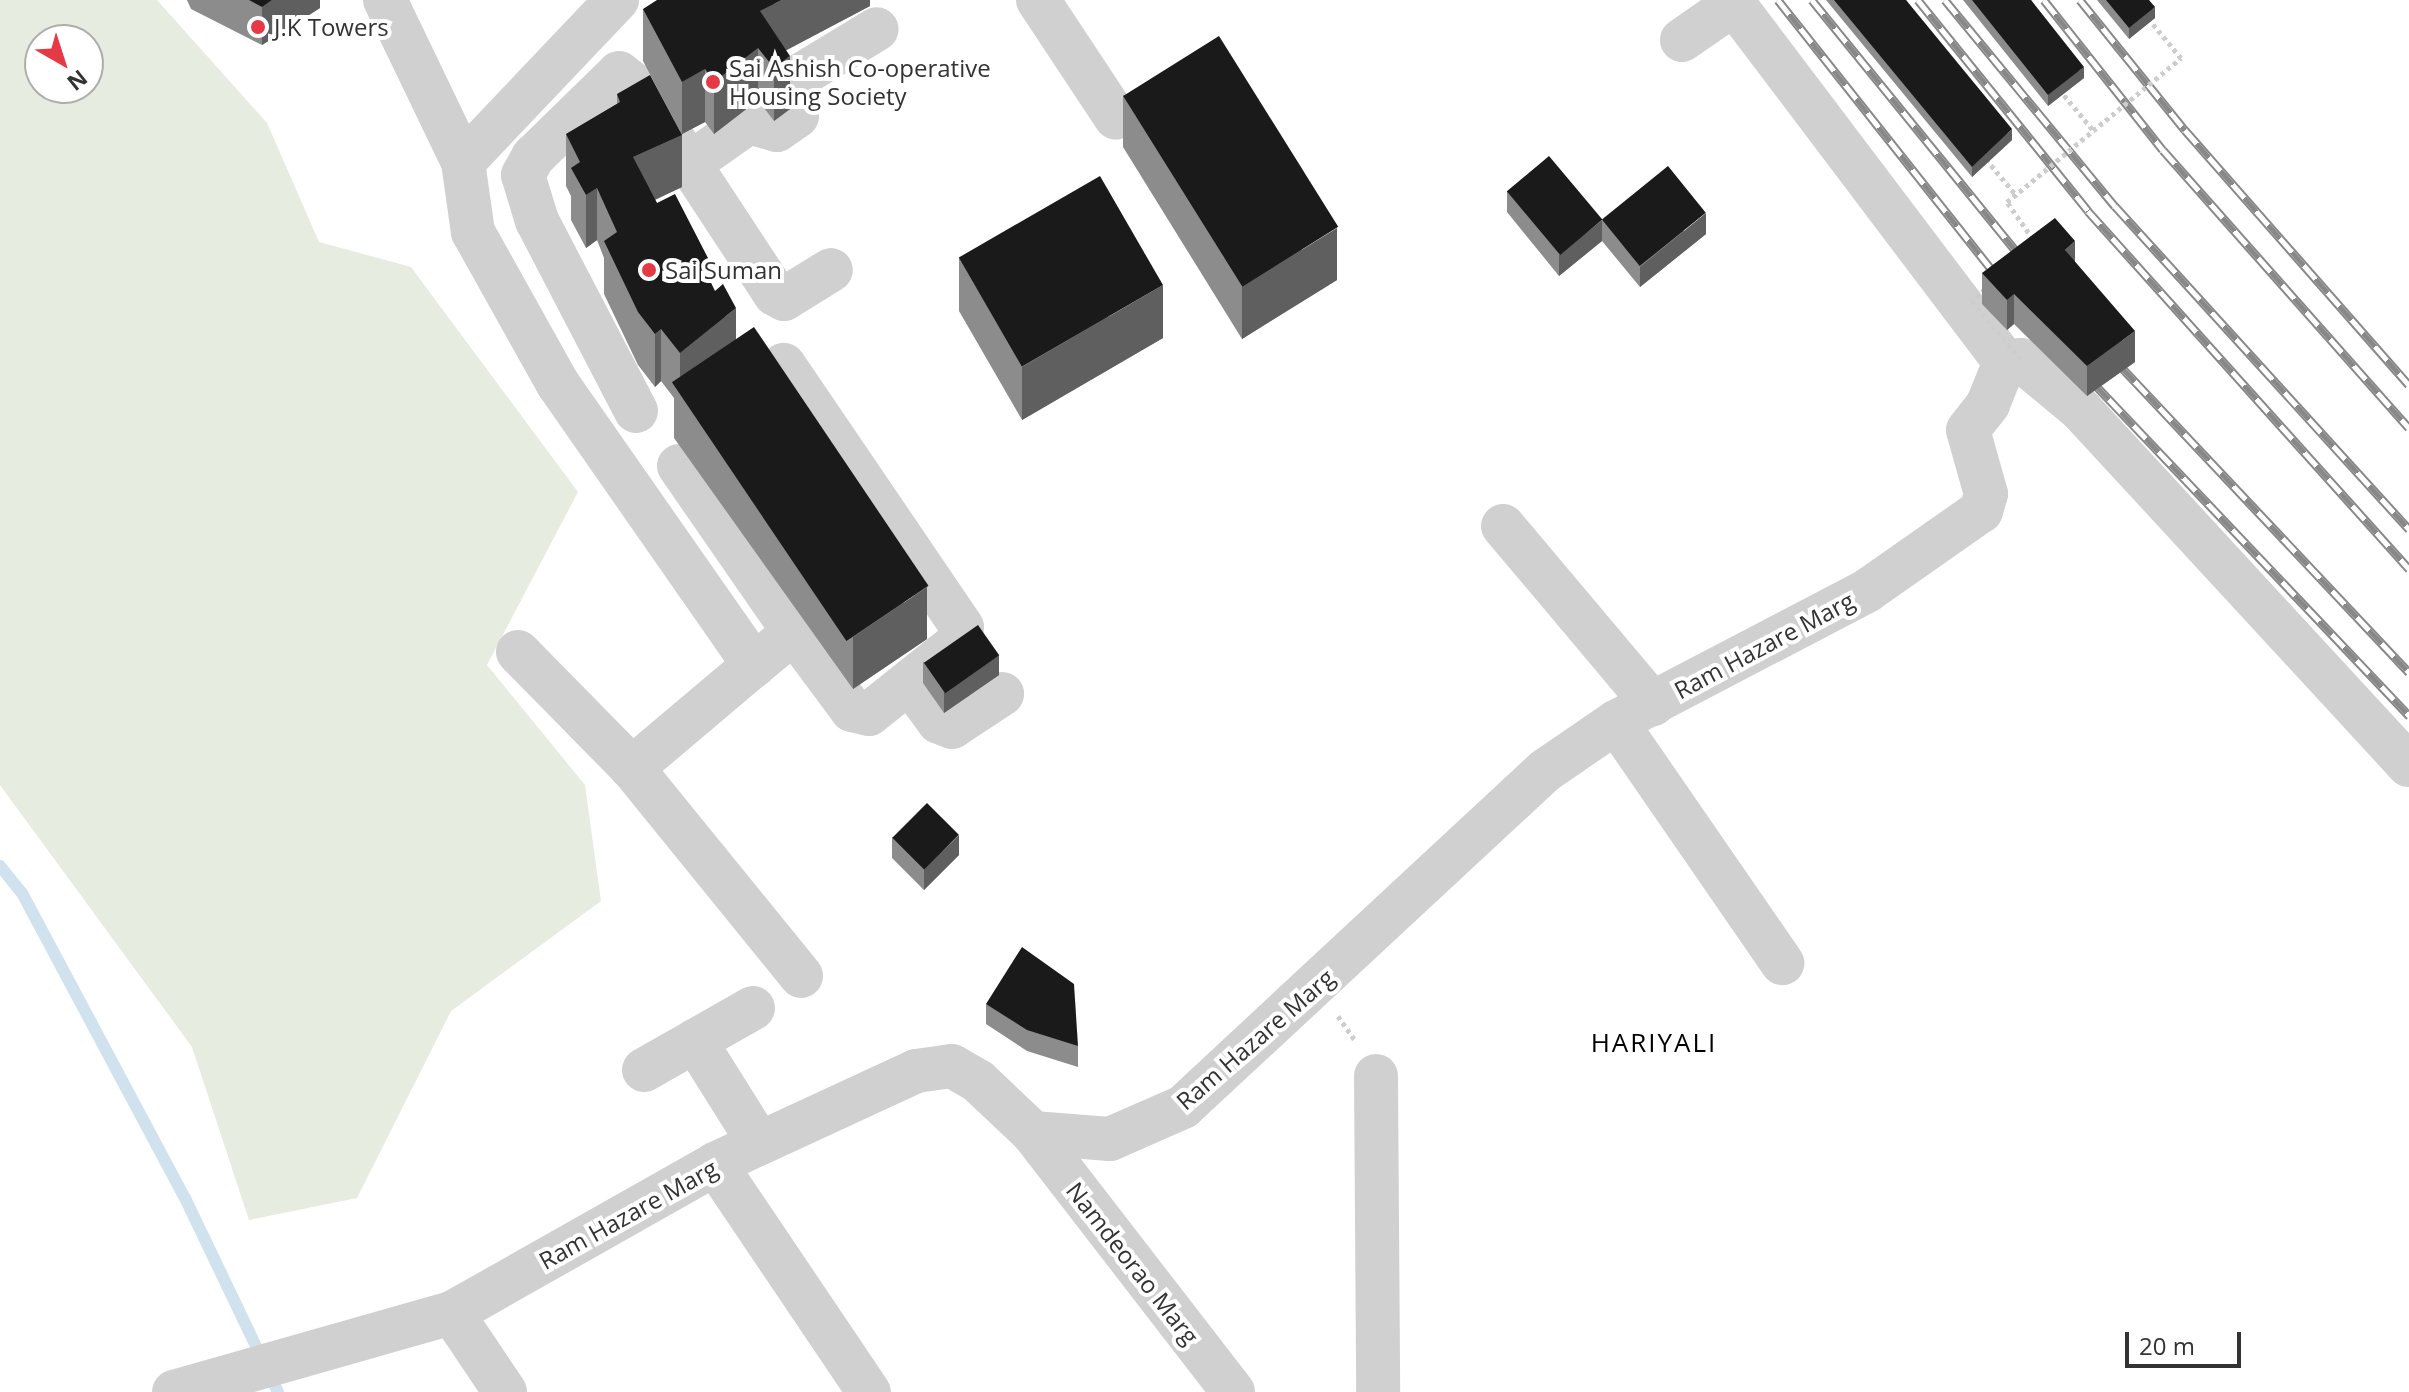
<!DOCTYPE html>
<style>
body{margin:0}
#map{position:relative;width:2409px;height:1392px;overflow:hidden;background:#fff;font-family:"Open Sans",sans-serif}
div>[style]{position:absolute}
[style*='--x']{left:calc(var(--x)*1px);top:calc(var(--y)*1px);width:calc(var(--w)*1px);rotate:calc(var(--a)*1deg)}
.green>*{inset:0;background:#e6ecdf}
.stream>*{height:12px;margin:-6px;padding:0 6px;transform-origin:6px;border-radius:6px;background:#cfe2ee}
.path>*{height:5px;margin-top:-2.5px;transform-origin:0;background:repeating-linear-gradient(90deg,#cdcdcd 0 4px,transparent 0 8px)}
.minor>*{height:44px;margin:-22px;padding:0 22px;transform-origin:22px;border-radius:22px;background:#d0d0d0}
.rail>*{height:9px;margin-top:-4.5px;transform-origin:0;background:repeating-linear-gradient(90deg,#fff 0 18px,#888 0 36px);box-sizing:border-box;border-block:2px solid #888}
.path-bridge>*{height:5px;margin-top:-2.5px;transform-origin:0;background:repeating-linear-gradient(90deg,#cdcdcd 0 4px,transparent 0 8px)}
.wall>*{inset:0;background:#8c8c8c}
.shaded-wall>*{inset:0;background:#5f5f5f}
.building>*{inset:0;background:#1a1a1a;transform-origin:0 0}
.dots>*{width:22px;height:22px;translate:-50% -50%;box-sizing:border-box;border:4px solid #fff;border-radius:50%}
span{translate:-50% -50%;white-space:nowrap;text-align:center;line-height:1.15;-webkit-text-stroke:8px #fff;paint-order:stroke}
.poi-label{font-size:24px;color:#333}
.left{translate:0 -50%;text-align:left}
.street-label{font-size:24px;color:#333}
.neighbourhood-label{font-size:26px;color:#000;letter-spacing:2px}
.north{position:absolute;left:24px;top:24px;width:80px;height:80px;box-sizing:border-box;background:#fff;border:2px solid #adadad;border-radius:50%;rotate:141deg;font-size:22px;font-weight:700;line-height:32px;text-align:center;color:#333}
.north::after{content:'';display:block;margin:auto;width:28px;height:36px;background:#e63946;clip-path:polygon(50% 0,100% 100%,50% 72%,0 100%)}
.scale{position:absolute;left:2125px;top:1332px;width:116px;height:36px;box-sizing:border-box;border:4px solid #333;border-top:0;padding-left:10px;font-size:24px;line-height:28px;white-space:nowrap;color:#333;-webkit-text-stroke:6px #fff;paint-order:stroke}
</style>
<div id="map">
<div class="green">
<div style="clip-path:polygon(evenodd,0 0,157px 0,267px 123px,319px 242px,411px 267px,578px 492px,487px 665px,585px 785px,601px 901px,451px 1011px,357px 1198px,249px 1220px,192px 1047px,0 785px,0 0,40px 40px,88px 40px,88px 88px,40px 88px,40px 40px)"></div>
</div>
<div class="stream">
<div style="--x:0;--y:866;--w:35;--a:51"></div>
<div style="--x:22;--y:893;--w:346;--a:61.9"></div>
<div style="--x:185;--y:1198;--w:215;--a:64.4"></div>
</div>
<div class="path">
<div style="--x:2148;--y:18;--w:52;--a:50.5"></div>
<div style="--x:2059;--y:89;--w:53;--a:50.3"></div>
<div style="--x:1986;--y:159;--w:47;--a:50.2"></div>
<div style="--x:1338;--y:1016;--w:29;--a:55"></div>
</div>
<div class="minor">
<div style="--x:385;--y:0;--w:180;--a:64.3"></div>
<div style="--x:463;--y:162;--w:71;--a:81.9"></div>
<div style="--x:473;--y:232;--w:174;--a:60.8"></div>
<div style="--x:558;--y:384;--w:343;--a:55.1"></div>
<div style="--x:754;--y:665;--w:160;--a:139.8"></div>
<div style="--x:632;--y:768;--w:268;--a:50.9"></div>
<div style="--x:1038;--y:0;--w:141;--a:56.5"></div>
<div style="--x:1731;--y:0;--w:454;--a:52.9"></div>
<div style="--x:1682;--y:40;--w:63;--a:-34.7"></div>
<div style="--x:463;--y:162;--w:224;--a:-46.5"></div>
<div style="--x:692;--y:162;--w:70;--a:-35.1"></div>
<div style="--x:749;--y:122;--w:29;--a:16"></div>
<div style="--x:777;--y:130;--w:24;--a:-35"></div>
<div style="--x:797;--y:116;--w:36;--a:-100"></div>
<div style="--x:791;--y:81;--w:100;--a:-31.2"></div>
<div style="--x:2005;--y:362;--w:16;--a:-7"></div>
<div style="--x:2021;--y:360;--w:78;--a:39.8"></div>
<div style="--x:2081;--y:410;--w:483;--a:47.3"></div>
<div style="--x:636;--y:411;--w:214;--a:-117.5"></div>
<div style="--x:537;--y:221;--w:48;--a:-106.9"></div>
<div style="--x:523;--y:175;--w:21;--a:-61"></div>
<div style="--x:533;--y:157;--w:120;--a:-44.3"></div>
<div style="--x:619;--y:73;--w:28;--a:38"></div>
<div style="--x:641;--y:90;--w:244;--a:56.7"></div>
<div style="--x:775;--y:294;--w:10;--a:29"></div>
<div style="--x:784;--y:299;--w:55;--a:-31.7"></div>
<div style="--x:679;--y:466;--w:202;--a:55.3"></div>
<div style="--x:1503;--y:526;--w:233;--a:49.9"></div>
<div style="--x:518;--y:652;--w:163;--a:45.5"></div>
<div style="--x:754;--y:665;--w:52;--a:-39.5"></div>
<div style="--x:794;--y:632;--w:97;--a:53.4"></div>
<div style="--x:852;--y:710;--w:17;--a:13"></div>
<div style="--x:869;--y:714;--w:114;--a:-38.6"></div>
<div style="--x:958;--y:643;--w:16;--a:-76"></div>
<div style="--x:962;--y:627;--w:317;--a:-124.2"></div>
<div style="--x:911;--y:684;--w:47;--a:53.6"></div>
<div style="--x:939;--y:722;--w:14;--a:21"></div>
<div style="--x:952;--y:727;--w:60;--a:-33.4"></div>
<div style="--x:1616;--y:722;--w:293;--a:55.4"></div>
<div style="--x:753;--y:1008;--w:67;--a:150.4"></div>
<div style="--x:695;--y:1041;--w:120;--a:57.9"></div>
<div style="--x:644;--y:1070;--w:59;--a:-29.6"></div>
<div style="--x:1376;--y:1076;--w:316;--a:89.6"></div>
<div style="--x:1033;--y:1133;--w:327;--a:52.3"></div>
<div style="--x:715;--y:1164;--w:275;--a:56"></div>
<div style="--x:452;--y:1313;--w:95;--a:56.1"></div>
<div style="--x:174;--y:1392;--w:289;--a:-15.9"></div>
<div style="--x:452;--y:1313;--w:302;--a:-29.5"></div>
<div style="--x:715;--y:1164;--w:221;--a:-24.8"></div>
<div style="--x:916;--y:1071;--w:36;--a:-8"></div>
<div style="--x:952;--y:1066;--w:30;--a:30"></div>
<div style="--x:978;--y:1081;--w:76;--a:43.4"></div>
<div style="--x:1033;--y:1133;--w:77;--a:4.5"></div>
<div style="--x:1110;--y:1139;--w:80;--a:-23.7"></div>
<div style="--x:1183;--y:1107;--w:495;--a:-42.9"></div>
<div style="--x:1546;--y:770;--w:85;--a:-34.4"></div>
<div style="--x:1616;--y:722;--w:284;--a:-27.6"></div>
<div style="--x:1868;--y:590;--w:138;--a:-35"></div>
<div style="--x:1981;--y:511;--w:18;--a:-74"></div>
<div style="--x:1986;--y:494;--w:66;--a:-105.7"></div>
<div style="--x:1968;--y:430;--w:33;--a:-52"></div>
<div style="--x:1988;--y:404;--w:45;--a:-68"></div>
</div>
<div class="rail">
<div style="--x:1778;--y:0;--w:364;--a:51.6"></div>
<div style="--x:1812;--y:0;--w:344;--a:50.9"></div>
<div style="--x:1918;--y:0;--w:271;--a:51.1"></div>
<div style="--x:2088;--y:211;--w:481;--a:48.1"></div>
<div style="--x:1945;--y:0;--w:267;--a:50.5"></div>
<div style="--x:2115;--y:206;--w:437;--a:47.7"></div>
<div style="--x:2044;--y:0;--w:191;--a:51.6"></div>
<div style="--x:2163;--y:150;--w:371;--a:48.5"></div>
<div style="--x:2080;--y:0;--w:167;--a:51.1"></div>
<div style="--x:2185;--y:130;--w:339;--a:48.7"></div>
<div style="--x:2110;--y:355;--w:436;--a:46.7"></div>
<div style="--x:2084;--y:373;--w:473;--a:46.5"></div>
</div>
<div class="path-bridge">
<div style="--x:2033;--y:239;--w:45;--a:-125.1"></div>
<div style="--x:2007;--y:202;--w:226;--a:-39.6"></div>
<div style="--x:1985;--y:289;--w:18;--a:137"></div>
<div style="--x:1972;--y:301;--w:77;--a:50.3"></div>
</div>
<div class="wall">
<div style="clip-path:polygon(187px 0,320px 0,320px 8px,262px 45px,191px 9px)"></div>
<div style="clip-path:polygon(870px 0,870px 6px,786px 50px,790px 109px,774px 121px,758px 100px,714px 134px,705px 122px,682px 134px,682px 187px,655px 200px,709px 279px,736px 341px,927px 639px,853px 689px,674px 438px,674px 398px,661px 381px,655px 387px,638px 365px,604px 294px,604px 258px,597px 240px,586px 248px,571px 220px,571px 196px,566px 186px,566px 134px,617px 104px,617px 94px,680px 131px,643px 61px,643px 9px)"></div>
<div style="clip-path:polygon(1826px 0,1906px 0,2012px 140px,1972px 177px)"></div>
<div style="clip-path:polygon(1963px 0,2031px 0,2084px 78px,2048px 106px)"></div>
<div style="clip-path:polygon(2097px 0,2149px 0,2155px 18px,2129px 39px)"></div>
<div style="clip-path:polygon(1123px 95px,1337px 280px,1242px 339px,1123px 147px)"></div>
<div style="clip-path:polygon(1507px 191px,1602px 241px,1559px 276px,1507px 212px)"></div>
<div style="clip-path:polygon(1602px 220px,1706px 234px,1640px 287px,1602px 241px)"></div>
<div style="clip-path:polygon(959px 258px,1163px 338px,1022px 420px,959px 311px)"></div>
<div style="clip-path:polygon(2075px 262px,2135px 362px,2087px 396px,2014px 324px,2007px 330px,1982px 304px,1982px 273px)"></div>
<div style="clip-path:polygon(923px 662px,999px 675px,944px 713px,923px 683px)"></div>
<div style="clip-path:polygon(892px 837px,959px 855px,924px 890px,892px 858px)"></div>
<div style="clip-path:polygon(986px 1004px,1078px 1046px,1078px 1067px,1027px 1051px,986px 1024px)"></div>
</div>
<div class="shaded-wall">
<div style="clip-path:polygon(272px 0,320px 0,320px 8px,262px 45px,262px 7px)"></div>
<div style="clip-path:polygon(782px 0,870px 0,870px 6px,768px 60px,760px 11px)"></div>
<div style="clip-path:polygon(2155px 7px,2155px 18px,2129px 39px,2129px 28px)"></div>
<div style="clip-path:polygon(758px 48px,758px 100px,714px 134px,714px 82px)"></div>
<div style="clip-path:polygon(790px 56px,790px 109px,774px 121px,774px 68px)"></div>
<div style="clip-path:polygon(2084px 67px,2084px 78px,2048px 106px,2048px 95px)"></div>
<div style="clip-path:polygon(705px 69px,705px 122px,682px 134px,682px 82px)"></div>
<div style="clip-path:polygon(2012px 129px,2012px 140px,1972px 177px,1972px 167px)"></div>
<div style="clip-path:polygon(682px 135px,682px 187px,633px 210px,633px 157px)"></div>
<div style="clip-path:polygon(597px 188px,597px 240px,586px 248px,586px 195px)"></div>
<div style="clip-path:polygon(1706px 213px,1706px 234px,1640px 287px,1640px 267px)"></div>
<div style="clip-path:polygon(1602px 220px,1602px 241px,1559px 276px,1559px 255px)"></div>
<div style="clip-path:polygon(1337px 228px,1337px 280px,1242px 339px,1242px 287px)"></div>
<div style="clip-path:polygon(2075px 241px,2075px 271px,2065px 250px)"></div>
<div style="clip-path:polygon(709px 260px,709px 312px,702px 264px)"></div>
<div style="clip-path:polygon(1163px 285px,1163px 338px,1022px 420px,1022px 367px)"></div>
<div style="clip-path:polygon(2014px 294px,2014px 324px,2007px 330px,2007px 300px)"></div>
<div style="clip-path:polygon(736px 308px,736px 361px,680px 394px,680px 353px)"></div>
<div style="clip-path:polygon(661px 329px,661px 381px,655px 387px,655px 334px)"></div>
<div style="clip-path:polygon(2135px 331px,2135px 362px,2087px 396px,2087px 366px)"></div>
<div style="clip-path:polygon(927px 587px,927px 639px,853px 689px,853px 637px)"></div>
<div style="clip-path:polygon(999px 655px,999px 675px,944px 713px,944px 692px)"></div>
<div style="clip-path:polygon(959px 835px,959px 855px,924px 890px,924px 869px)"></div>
</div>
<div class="building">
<div style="clip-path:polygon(249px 0,272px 0,262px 7px)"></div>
<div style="clip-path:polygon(657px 0,782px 0,760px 11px,790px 56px,774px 68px,758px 48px,714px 82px,705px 69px,682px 82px,643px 9px)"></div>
<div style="clip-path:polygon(1834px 0,1906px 0,2012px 129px,1972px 167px)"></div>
<div style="clip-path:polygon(1972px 0,2031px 0,2084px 67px,2048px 95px)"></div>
<div style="clip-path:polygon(2106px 0,2149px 0,2155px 7px,2129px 28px)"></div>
<div style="left:1219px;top:36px;width:225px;height:113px;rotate:58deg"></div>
<div style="clip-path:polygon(650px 75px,682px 135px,633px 157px,657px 203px,675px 194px,709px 260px,702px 264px,715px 291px,723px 284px,736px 308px,680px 353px,661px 329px,655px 334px,638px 312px,604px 241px,617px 232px,597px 188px,586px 195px,571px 168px,580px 162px,566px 134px,620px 102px,617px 94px)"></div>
<div style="left:1549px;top:156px;width:83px;height:55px;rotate:50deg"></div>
<div style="left:1668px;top:166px;width:60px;height:85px;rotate:51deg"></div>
<div style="left:1100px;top:176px;width:126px;height:163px;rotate:60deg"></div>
<div style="clip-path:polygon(2055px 218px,2075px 241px,2065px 250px,2135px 331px,2087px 366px,2014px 294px,2007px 300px,1982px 273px)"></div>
<div style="left:754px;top:327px;width:312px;height:99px;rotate:56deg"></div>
<div style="left:978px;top:625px;width:37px;height:66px;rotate:55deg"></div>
<div style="left:927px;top:803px;width:45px;height:49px;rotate:45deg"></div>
<div style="clip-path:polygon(1022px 947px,1074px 984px,1078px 1046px,1027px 1030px,986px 1004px)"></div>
</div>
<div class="dots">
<div style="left:258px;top:27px;background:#e63946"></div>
<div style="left:713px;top:82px;background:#e63946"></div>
<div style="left:649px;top:270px;background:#e63946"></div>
</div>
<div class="poi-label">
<span class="left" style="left:274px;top:27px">J.K Towers</span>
<span class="left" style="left:729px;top:82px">Sai Ashish Co-operative<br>Housing Society</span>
<span class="left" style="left:665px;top:270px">Sai Suman</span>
</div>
<div class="street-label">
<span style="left:1764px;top:645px;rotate:-28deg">Ram Hazare Marg</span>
<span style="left:1255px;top:1039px;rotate:-41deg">Ram Hazare Marg</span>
<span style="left:628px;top:1214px;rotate:-29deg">Ram Hazare Marg</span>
<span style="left:1133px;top:1263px;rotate:52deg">Namdeorao Marg</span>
</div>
<div class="neighbourhood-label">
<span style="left:1654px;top:1043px">HARIYALI</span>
</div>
<div class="north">N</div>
<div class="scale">20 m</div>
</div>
